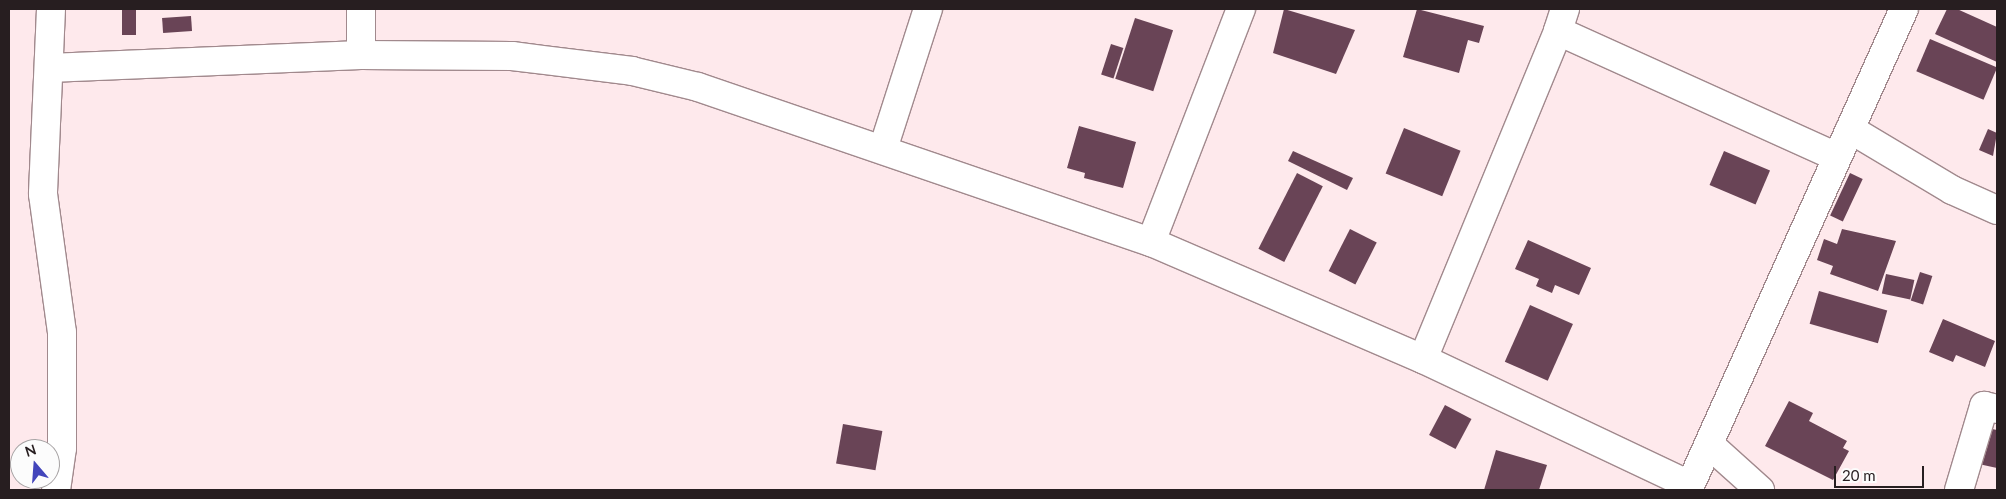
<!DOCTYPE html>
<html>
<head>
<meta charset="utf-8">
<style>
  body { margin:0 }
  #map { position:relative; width:2006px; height:499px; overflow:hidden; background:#fee9ec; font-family:Lato,sans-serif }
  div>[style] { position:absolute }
  .building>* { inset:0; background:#694456; transform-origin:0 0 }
  .roads { filter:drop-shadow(1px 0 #a1898d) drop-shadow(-1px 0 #a1898d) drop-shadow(0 1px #a1898d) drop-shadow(0 -1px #a1898d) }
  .minor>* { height:28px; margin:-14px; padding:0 14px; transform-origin:14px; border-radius:14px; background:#fff }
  span { translate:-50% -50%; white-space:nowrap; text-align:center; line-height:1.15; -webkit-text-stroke:5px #fcfcfc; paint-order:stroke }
  .frame { position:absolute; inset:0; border:10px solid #271e20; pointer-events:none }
  .north { position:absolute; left:10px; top:439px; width:50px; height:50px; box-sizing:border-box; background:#fcfcfc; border:1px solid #a7a3a4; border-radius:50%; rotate:342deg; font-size:14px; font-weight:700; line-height:20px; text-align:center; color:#271e20 }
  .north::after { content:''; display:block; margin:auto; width:18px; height:22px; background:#4345bb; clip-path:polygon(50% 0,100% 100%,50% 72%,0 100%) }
  .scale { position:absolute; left:1834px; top:466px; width:90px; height:22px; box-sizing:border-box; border:2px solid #271e20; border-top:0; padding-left:6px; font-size:15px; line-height:18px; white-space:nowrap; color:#271e20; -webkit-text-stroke:4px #fcfcfc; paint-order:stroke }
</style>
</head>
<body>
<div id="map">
  <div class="building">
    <div style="clip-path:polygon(1284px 9px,1355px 30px,1336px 74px,1273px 53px)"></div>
    <div style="clip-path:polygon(1417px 9px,1484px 26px,1479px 43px,1468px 40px,1459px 73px,1403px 57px)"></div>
    <div style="clip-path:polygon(1947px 9px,1957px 9px,1997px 27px,1997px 62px,1935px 34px)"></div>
    <div style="left:122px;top:10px;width:14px;height:25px"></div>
    <div style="left:191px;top:16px;width:15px;height:29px;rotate:86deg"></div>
    <div style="left:1135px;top:18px;width:40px;height:64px;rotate:18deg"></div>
    <div style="left:1930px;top:39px;width:73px;height:35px;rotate:23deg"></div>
    <div style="left:1111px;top:44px;width:13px;height:32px;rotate:18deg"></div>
    <div style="clip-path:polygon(1079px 126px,1136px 142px,1123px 188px,1084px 178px,1085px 173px,1067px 168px)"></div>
    <div style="left:1404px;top:128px;width:61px;height:49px;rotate:22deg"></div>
    <div style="clip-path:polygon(1988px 129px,1997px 133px,1993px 156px,1979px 150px)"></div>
    <div style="clip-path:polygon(1293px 151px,1353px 178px,1347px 190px,1288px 161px)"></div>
    <div style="left:1724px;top:151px;width:50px;height:37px;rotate:23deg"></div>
    <div style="left:1297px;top:173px;width:29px;height:85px;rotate:27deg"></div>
    <div style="left:1850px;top:173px;width:14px;height:47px;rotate:25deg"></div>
    <div style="left:1350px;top:229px;width:30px;height:47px;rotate:27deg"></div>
    <div style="clip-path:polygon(1842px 229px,1896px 241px,1878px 291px,1830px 274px,1833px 266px,1817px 260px,1824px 239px,1837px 244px)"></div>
    <div style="clip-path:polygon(1528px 240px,1591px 268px,1579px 295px,1555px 285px,1552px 293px,1536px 286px,1539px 279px,1515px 269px)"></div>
    <div style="left:1920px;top:272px;width:13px;height:30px;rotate:18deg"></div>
    <div style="left:1886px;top:274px;width:29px;height:20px;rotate:12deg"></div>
    <div style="left:1819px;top:291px;width:71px;height:34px;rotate:16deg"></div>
    <div style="left:1530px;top:305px;width:47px;height:62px;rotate:24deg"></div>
    <div style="clip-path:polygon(1943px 319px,1995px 341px,1985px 367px,1956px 355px,1953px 362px,1929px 352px)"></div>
    <div style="clip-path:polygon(1789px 401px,1813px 413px,1809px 421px,1847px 441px,1843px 448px,1849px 451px,1833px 480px,1765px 446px)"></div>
    <div style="left:1445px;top:405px;width:30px;height:34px;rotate:28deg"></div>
    <div style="left:843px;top:424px;width:40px;height:40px;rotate:10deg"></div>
    <div style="clip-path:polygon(1982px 427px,1997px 430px,1997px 468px,1974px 463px)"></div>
    <div style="clip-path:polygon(1496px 450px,1547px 465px,1539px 490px,1484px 490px)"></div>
  </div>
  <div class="roads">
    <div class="minor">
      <div style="left:51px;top:9px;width:185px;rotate:92.5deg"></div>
      <div style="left:43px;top:194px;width:140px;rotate:82.2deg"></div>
      <div style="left:62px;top:333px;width:115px;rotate:90deg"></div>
      <div style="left:62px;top:448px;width:42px;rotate:98.1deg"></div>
      <div style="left:361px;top:9px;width:46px;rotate:90deg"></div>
      <div style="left:1565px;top:9px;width:23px;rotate:108deg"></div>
      <div style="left:1558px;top:31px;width:306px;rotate:24.3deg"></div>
      <div style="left:49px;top:68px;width:312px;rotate:-2.4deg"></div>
      <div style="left:361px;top:55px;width:151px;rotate:0.4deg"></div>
      <div style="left:512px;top:56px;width:121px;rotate:7.1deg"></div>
      <div style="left:632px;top:71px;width:68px;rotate:13.6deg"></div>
      <div style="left:698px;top:87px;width:479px;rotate:18.9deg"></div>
      <div style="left:1151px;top:242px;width:296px;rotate:23.3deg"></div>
      <div style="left:1423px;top:359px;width:295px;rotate:25.3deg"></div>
      <div style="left:1850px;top:129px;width:119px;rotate:30.9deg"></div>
      <div style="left:1952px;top:190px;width:49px;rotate:24deg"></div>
      <div style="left:883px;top:149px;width:147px;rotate:-72.2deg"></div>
      <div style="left:1151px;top:242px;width:250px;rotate:-68.9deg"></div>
      <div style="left:1423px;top:359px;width:355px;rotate:-67.6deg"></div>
      <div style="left:1711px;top:446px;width:66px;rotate:41.9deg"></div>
      <div style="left:1688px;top:490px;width:527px;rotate:-65.82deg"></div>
      <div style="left:1959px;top:490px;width:88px;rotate:-73.4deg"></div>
      <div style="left:1984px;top:406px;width:13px;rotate:13deg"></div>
    </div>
  </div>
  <div class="frame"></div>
  <div class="north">N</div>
  <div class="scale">20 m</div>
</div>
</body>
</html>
